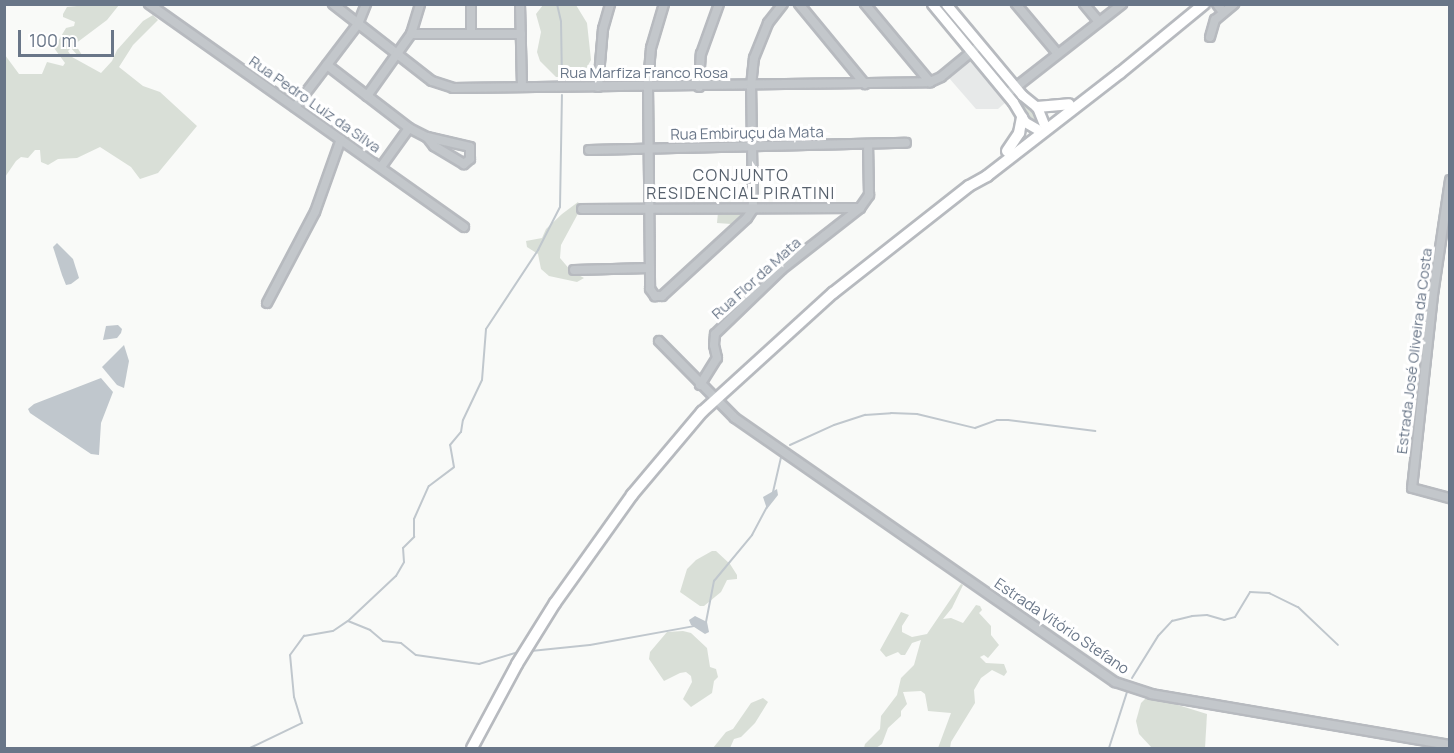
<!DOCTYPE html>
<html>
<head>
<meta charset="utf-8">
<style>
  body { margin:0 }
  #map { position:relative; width:1454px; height:753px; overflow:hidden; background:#f9faf8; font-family:Manrope,sans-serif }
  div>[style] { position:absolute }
  .built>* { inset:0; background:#e7e9e9 }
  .green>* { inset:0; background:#d9dfd7 }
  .water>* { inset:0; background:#c0c7cd }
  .stream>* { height:2px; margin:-1px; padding:0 1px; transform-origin:1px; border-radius:1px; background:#c0c7cd }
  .roads { filter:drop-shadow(2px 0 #b7babf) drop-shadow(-2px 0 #b7babf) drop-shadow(0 2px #b7babf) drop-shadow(0 -2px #b7babf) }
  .minor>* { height:8px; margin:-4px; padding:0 4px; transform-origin:4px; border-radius:4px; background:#c3c7cb }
  .major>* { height:9px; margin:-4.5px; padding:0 4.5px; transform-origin:4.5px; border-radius:4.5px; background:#fff }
  .highway>* { height:10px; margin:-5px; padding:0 5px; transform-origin:5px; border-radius:5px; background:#fff }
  span { translate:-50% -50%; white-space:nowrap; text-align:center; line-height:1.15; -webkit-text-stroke:6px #fff; paint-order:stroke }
  .street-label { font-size:15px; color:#697688 }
  .neighbourhood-label { font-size:16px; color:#57616d; letter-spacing:1.5px }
  .frame { position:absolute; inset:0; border:6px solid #697688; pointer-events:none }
  .scale { position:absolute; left:18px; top:30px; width:96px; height:27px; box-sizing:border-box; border:3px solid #697688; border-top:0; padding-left:8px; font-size:18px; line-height:21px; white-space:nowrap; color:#697688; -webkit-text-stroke:4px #fff; paint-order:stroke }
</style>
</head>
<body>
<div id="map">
  <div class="built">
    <div style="clip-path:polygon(969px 60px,1006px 102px,998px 109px,976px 109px,949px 78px)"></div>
  </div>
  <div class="green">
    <div style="clip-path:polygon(87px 5px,119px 5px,107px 20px,75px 44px,82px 55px,79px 57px,71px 48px,68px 51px,72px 57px,101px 73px,112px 61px,117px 50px,143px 21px,153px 15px,158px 20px,133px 45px,119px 67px,143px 86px,160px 92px,197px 126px,158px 173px,140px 179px,131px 167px,100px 147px,77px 158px,58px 159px,48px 165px,41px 162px,40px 150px,35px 150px,28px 158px,21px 157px,16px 161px,5px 177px,5px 55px,19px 74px,42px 74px,47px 62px,63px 66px,65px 63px,54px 48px,66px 28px,74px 26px,75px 22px,63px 17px,63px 14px,67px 7px)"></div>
    <div style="clip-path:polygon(543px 5px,576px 5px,587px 23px,591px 60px,582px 76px,556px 77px,540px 61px,537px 52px,541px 32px,536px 14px)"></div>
    <div style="clip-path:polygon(1020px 101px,1035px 111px,1039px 125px,1026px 118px)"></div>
    <div style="clip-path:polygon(578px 202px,581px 208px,561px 245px,560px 258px,571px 271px,584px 278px,577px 282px,549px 276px,541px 269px,538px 254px,527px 247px,526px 241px,542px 238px,546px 229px,562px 214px)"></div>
    <div style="clip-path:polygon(718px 212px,744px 212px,731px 224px,717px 223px)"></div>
    <div style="clip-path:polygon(712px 551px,716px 551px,730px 564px,737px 575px,737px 579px,727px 580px,721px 592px,704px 606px,700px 606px,680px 592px,687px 569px,696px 560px)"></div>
    <div style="clip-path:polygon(961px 584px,963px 585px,952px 608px,943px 619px,951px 618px,963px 623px,976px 605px,980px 606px,982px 610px,979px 613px,991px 626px,991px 635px,999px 645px,988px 658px,984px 655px,980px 657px,986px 663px,1004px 664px,1007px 672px,1004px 676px,992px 670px,981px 678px,974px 690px,975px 703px,951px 742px,950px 748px,938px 748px,951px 713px,928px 711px,925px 694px,921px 691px,903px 692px,907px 704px,901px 711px,901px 716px,888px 728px,882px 744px,876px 748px,864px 748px,865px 744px,880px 729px,881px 716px,897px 695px,901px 678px,914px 665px,921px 640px,912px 643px,905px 655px,901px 655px,898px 652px,886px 657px,880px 650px,901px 612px,909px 615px,902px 626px,902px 632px,912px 637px,927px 634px)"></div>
    <div style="clip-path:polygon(683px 631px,691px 633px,707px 648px,710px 667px,716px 669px,718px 677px,714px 681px,712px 693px,691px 707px,683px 699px,692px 682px,691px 676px,686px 672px,680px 673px,664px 681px,649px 659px,650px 652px,667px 632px)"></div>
    <div style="clip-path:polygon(1152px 697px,1207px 714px,1205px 748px,1152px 748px,1139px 734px,1136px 721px,1141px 703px,1146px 698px)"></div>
    <div style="clip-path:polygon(763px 698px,768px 702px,755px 723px,741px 737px,734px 739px,730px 748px,713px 748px,726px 732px,733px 729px,751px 703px)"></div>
  </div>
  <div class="water">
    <div style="clip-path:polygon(57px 243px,73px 259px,79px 278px,71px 284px,66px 285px,62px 275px,53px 247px)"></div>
    <div style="clip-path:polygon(118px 325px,122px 329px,121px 333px,117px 338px,103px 340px,106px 326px)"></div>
    <div style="clip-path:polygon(124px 345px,129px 361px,124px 388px,117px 385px,102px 367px)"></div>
    <div style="clip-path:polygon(101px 378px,113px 392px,101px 423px,99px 455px,91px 454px,30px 413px,28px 409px,34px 404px)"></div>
    <div style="clip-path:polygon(777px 489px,778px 495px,767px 509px,763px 497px)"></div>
    <div style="clip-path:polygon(695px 616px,707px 622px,709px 632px,705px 634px,691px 625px,689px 620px)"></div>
  </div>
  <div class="stream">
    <div style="left:557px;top:4px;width:18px;rotate:77deg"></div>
    <div style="left:561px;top:22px;width:57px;rotate:89deg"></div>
    <div style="left:790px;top:445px;width:48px;rotate:-24.4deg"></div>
    <div style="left:834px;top:425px;width:33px;rotate:-18deg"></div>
    <div style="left:865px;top:415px;width:26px;rotate:-4deg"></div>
    <div style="left:891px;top:413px;width:26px;rotate:2deg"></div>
    <div style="left:917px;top:414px;width:60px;rotate:13.6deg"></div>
    <div style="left:975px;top:428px;width:23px;rotate:-20deg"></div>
    <div style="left:997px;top:420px;width:11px"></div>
    <div style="left:1008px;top:420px;width:88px;rotate:7.2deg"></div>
    <div style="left:773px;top:492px;width:39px;rotate:-77deg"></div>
    <div style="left:348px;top:621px;width:24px;rotate:22deg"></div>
    <div style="left:370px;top:630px;width:17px;rotate:40deg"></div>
    <div style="left:383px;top:641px;width:18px;rotate:6deg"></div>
    <div style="left:401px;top:643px;width:19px;rotate:39deg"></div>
    <div style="left:416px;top:655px;width:64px;rotate:8.1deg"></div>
    <div style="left:479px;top:664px;width:39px;rotate:-17deg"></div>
    <div style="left:706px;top:622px;width:42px;rotate:-79deg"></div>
    <div style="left:714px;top:581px;width:60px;rotate:-50.4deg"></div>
    <div style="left:752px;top:535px;width:34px;rotate:-62deg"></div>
    <div style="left:531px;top:651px;width:59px;rotate:-5.8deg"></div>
    <div style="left:590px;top:645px;width:107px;rotate:-10.3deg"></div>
    <div style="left:1132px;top:678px;width:49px;rotate:-58.2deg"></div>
    <div style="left:1158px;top:636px;width:21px;rotate:-47deg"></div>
    <div style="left:1172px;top:621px;width:21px;rotate:-14deg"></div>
    <div style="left:1192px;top:616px;width:15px;rotate:-4deg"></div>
    <div style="left:1207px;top:615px;width:18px;rotate:16deg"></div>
    <div style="left:1224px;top:620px;width:11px;rotate:-15deg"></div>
    <div style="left:1235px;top:617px;width:29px;rotate:-59deg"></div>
    <div style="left:1250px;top:592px;width:19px;rotate:3deg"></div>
    <div style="left:1269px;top:593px;width:32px;rotate:26deg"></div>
    <div style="left:1298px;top:607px;width:55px;rotate:43.5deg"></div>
    <div style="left:250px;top:748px;width:58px;rotate:-25.7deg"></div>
    <div style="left:302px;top:723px;width:27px;rotate:-107deg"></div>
    <div style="left:294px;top:697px;width:42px;rotate:-95.4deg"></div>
    <div style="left:290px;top:655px;width:24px;rotate:-54deg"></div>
    <div style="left:304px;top:636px;width:29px;rotate:-10deg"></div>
    <div style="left:333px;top:631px;width:18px;rotate:-34deg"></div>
    <div style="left:348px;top:621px;width:66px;rotate:-43.2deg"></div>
    <div style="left:396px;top:576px;width:16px;rotate:-60deg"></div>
    <div style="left:404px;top:562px;width:14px;rotate:-94deg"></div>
    <div style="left:403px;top:548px;width:16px;rotate:-45deg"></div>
    <div style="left:414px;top:537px;width:18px;rotate:-90deg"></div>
    <div style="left:414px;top:519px;width:36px;rotate:-66deg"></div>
    <div style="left:429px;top:486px;width:31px;rotate:-37deg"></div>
    <div style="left:454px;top:467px;width:22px;rotate:-100deg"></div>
    <div style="left:450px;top:445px;width:17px;rotate:-50deg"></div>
    <div style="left:461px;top:432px;width:12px;rotate:-81deg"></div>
    <div style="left:463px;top:420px;width:44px;rotate:-64.6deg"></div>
    <div style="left:482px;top:380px;width:51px;rotate:-85.5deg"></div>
    <div style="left:486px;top:329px;width:95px;rotate:-56.6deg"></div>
    <div style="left:538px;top:250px;width:48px;rotate:-62.9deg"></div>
    <div style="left:560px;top:207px;width:112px;rotate:-89deg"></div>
    <div style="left:1109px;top:748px;width:59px;rotate:-72.2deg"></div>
  </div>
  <div class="roads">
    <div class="minor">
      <div style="left:149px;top:4px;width:386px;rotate:35.3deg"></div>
      <div style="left:333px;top:4px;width:125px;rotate:37.9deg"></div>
      <div style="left:432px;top:81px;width:22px;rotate:18deg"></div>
      <div style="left:453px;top:88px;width:477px;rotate:-0.7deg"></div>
      <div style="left:930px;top:82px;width:12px;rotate:-24deg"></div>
      <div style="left:941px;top:77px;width:50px;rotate:-39.4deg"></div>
      <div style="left:471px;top:4px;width:29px;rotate:90deg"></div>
      <div style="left:520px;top:4px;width:83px;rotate:88.6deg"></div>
      <div style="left:664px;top:4px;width:46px;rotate:106.5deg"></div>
      <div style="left:651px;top:48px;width:38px;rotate:95deg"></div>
      <div style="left:648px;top:86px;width:203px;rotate:89.4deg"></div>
      <div style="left:650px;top:289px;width:9px;rotate:54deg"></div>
      <div style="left:655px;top:296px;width:7px"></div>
      <div style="left:662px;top:296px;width:115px;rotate:-42.5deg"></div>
      <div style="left:747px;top:218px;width:11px;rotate:-56deg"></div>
      <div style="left:753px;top:209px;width:123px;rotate:-90.9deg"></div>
      <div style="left:751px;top:86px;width:28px;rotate:-84deg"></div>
      <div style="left:754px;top:58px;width:38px;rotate:-68deg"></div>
      <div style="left:768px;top:23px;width:24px;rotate:-52deg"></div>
      <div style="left:799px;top:4px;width:104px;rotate:50.5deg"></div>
      <div style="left:865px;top:4px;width:102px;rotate:50.2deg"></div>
      <div style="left:1016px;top:4px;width:65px;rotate:50deg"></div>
      <div style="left:1084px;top:4px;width:23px;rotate:50deg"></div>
      <div style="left:1217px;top:4px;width:10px;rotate:53deg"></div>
      <div style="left:411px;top:34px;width:110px"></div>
      <div style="left:1210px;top:37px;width:18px;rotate:-74deg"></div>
      <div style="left:1215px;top:20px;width:25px;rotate:-40deg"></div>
      <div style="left:327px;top:65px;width:103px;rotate:37.5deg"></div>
      <div style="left:409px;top:128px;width:20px;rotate:27deg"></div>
      <div style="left:427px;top:137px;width:44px;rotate:13.1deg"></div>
      <div style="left:470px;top:147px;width:12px;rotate:90deg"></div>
      <div style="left:470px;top:159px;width:8px;rotate:140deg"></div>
      <div style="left:464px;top:164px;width:35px;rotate:-149deg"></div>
      <div style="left:434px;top:146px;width:11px;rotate:-128deg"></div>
      <div style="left:598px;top:87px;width:58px;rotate:-85.1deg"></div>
      <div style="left:603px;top:29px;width:26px;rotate:-74deg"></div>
      <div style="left:699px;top:87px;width:33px;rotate:-87deg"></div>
      <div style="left:701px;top:54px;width:53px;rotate:-70.2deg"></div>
      <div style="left:1007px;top:94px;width:146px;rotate:-38deg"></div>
      <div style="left:367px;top:96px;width:76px;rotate:-54.6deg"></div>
      <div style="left:411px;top:34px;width:31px;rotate:-73deg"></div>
      <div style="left:295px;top:107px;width:104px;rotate:-52.8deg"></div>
      <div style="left:358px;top:24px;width:22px;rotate:-68deg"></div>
      <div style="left:589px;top:150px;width:317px;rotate:-1.3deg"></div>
      <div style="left:381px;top:167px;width:48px;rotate:-54.3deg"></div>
      <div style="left:1450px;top:180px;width:116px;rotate:98.4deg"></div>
      <div style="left:1433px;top:295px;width:194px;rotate:96.2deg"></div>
      <div style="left:1412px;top:488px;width:39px;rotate:15deg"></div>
      <div style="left:582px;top:209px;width:278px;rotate:-0.2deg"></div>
      <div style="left:574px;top:270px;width:76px;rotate:-1.5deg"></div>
      <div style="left:267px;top:303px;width:103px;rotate:-62.2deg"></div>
      <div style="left:315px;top:212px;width:77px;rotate:-70.4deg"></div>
      <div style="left:659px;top:341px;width:108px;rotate:45.4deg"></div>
      <div style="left:735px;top:418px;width:463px;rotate:34.8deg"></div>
      <div style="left:1115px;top:682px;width:38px;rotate:18deg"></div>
      <div style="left:1151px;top:694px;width:303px;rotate:9.7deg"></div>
      <div style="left:700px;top:385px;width:32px;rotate:-58deg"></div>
      <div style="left:717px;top:358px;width:13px;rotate:-103deg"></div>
      <div style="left:714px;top:345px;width:11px;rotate:-85deg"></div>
      <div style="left:715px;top:334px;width:93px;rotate:-44.1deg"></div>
      <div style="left:782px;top:269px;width:99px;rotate:-38deg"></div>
      <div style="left:860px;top:208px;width:16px;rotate:-55deg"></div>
      <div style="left:869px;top:195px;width:51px;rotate:-91.1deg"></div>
    </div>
    <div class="major">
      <div style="left:932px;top:4px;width:127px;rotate:50.4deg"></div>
      <div style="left:1013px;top:102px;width:23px;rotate:59deg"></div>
      <div style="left:1025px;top:122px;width:14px;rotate:30deg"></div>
      <div style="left:946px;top:4px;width:119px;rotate:50.1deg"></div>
      <div style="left:1022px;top:95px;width:19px;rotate:39deg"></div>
      <div style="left:1037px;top:107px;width:18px;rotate:68deg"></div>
    </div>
    <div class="highway">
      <div style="left:1037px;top:107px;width:32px;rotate:-5deg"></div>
      <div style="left:1007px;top:151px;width:22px;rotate:-56deg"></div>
      <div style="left:1019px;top:133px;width:16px;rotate:-79deg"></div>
      <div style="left:472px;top:748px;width:95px;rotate:-61.8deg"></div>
      <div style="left:517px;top:664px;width:72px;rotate:-58.1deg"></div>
      <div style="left:555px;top:603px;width:133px;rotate:-54.5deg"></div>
      <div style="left:632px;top:495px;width:109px;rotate:-49.9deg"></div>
      <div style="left:702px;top:412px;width:177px;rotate:-42.3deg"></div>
      <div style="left:833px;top:293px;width:173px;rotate:-38.2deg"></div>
      <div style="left:969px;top:186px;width:21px;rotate:-29deg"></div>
      <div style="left:987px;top:176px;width:168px;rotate:-37.8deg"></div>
      <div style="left:1120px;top:73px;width:109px;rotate:-39.4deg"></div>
    </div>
  </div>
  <div class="street-label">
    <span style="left:644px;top:73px">Rua Marfiza Franco Rosa</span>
    <span style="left:315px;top:104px;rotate:35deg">Rua Pedro Luiz da Silva</span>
    <span style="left:747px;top:133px;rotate:-1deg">Rua Embiruçu da Mata</span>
    <span style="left:756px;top:278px;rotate:-42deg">Rua Flor da Mata</span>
    <span style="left:1414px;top:351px;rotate:-83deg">Estrada José Oliveira da Costa</span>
    <span style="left:1062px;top:626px;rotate:34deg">Estrada Vitório Stefano</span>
  </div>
  <div class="neighbourhood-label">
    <span style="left:741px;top:184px">CONJUNTO<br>RESIDENCIAL PIRATINI</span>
  </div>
  <div class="frame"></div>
  <div class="scale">100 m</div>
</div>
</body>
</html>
